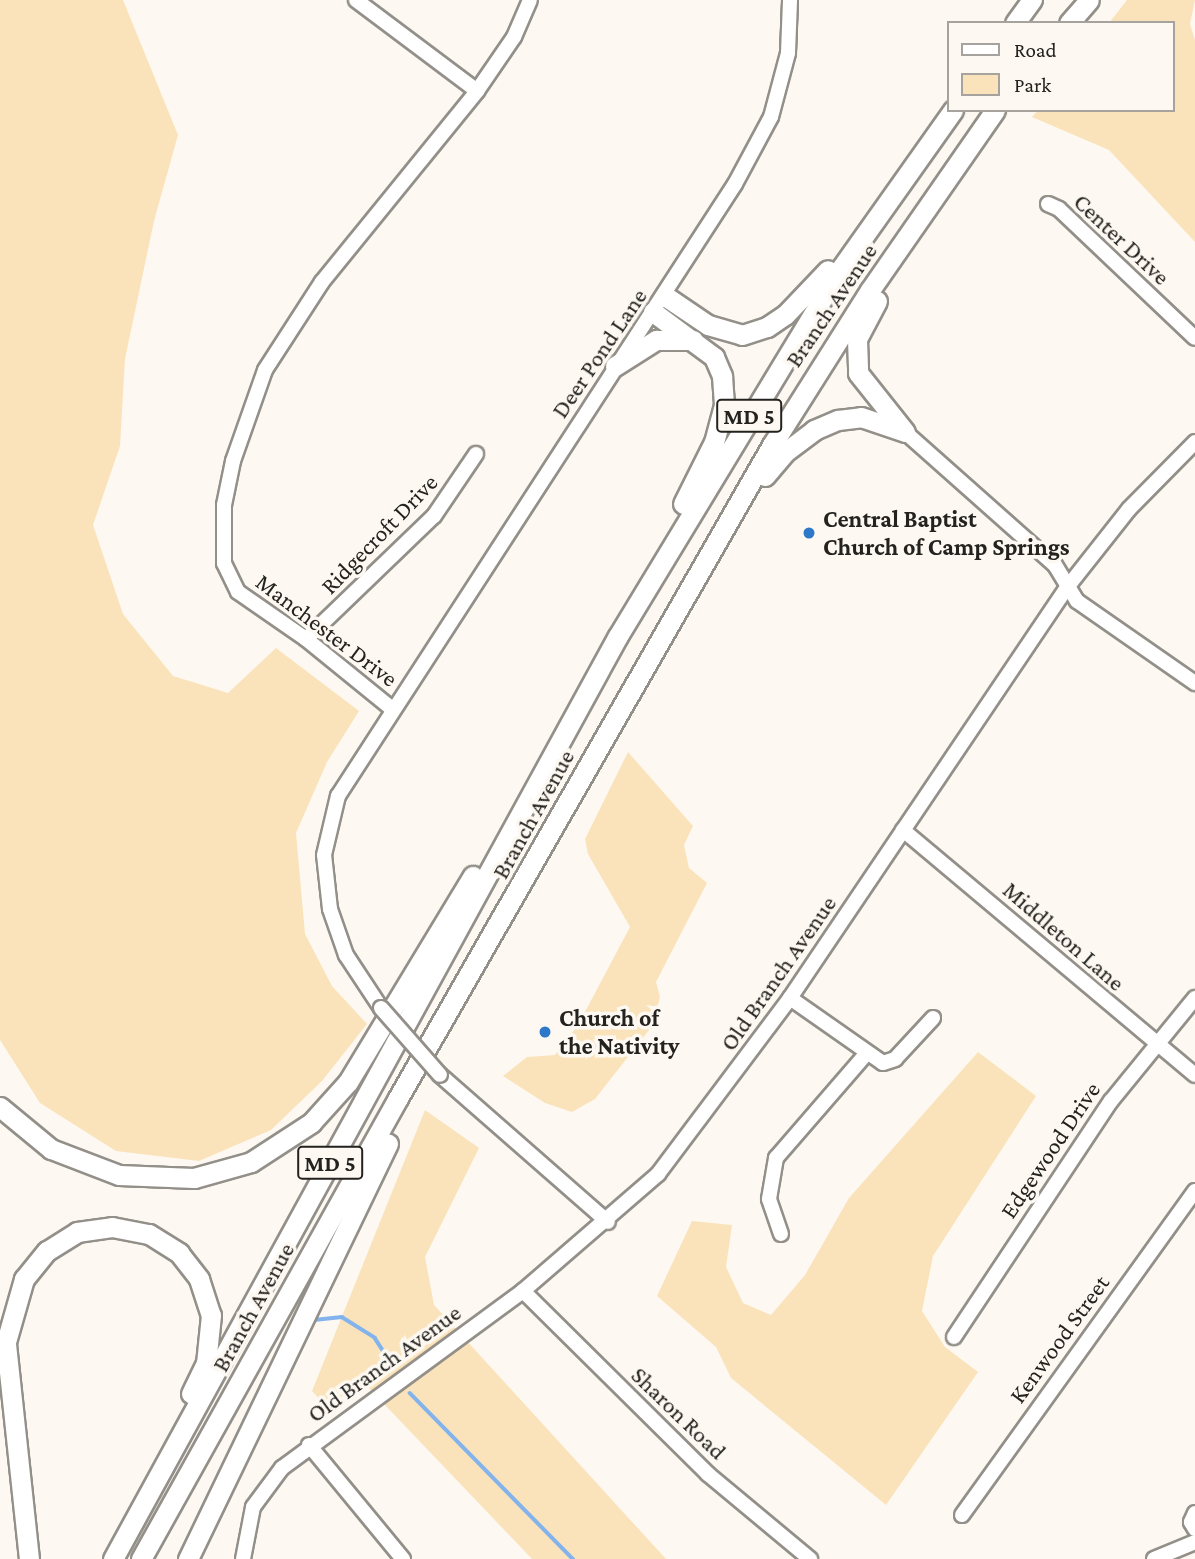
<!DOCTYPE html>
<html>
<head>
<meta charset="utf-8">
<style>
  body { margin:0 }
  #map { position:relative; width:1195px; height:1559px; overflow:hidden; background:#fdf9f2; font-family:"Crimson Pro",serif }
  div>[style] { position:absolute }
  .green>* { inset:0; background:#fae3ba }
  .stream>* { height:3.5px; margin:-1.75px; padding:0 1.75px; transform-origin:1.75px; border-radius:1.75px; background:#82b3ed }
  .roads { filter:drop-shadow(2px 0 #938f89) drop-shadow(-2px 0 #938f89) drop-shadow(0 2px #938f89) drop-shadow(0 -2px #938f89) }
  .minor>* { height:14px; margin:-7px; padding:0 7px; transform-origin:7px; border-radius:7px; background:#fff }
  .highway>* { height:19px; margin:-9.5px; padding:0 9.5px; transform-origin:9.5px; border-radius:9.5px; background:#fff }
  .bridges { filter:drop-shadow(2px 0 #938f89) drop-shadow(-2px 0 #938f89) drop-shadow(0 2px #938f89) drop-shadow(0 -2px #938f89) }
  .minor-bridge>* { height:14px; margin:-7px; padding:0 7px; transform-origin:7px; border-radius:7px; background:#fff }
  .dots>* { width:19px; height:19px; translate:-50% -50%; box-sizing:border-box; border:4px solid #fdf9f2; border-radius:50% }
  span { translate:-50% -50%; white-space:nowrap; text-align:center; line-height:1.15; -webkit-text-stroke:7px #fdf9f2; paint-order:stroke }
  .shield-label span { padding:2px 5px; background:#fdf9f2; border:2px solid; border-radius:5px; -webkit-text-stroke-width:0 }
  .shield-label { font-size:23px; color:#23221f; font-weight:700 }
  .street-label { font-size:24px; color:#23221f }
  .poi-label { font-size:24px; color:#23221f; font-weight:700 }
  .left { translate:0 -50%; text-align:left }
  .legend { position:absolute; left:947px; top:21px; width:228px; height:91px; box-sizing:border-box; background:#fdf9f2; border:2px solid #a6a39e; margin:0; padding:9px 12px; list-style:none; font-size:21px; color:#23221f }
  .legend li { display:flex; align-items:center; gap:14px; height:35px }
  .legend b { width:35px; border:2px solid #a6a39e }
</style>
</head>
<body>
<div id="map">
  <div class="green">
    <div style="clip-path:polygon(0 0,123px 0,178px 135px,154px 221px,125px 359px,120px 446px,93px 525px,123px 614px,173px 676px,228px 693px,276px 648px,359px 711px,327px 762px,296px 833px,305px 934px,332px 986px,367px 1024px,322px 1081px,271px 1130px,199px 1161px,116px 1151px,40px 1103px,0 1040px)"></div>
    <div style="clip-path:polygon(1127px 0,1195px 0,1190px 24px,1195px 40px,1195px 242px,1109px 150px,1032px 117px,1038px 110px,1172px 110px,1172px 23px,1109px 23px)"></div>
    <div style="clip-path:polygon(628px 752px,693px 826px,684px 845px,689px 868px,707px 883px,656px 982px,660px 997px,653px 1025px,595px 1099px,572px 1112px,545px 1103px,503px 1076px,527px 1057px,555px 1055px,578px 1025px,630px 927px,588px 854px,585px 839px)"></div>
    <div style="clip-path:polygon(978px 1052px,1036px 1096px,933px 1256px,922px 1311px,945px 1347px,978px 1372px,886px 1505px,731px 1378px,716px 1347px,657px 1296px,692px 1221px,732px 1225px,726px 1267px,743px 1303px,771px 1315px,805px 1275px,849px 1198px)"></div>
    <div style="clip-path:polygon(425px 1110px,479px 1148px,425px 1257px,434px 1305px,666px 1559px,532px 1559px,363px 1382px,327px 1407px,312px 1391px)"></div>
  </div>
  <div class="stream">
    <div style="left:314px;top:1320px;width:28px;rotate:-6deg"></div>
    <div style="left:342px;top:1317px;width:39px;rotate:32deg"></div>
    <div style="left:375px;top:1338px;width:27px;rotate:57deg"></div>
    <div style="left:410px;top:1393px;width:233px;rotate:45.5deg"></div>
  </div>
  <div class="roads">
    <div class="minor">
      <div style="left:356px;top:0;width:151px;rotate:36.9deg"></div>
      <div style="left:1048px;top:204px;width:12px;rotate:24deg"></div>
      <div style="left:1059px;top:209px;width:187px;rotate:43.5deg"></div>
      <div style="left:905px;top:432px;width:200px;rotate:41.6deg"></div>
      <div style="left:1055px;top:565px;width:42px;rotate:58.6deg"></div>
      <div style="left:1077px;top:601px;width:144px;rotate:34.8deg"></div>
      <div style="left:306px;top:639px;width:178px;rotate:-43.9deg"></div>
      <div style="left:434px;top:516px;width:75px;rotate:-55.9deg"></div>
      <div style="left:391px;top:708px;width:109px;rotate:-140.9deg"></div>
      <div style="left:306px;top:639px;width:83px;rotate:-145.3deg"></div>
      <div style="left:238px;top:592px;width:32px;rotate:-116deg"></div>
      <div style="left:224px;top:563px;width:58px;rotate:-90deg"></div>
      <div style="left:224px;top:505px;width:45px;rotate:-78.4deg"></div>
      <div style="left:233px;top:461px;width:96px;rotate:-70.6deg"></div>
      <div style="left:265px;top:370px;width:105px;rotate:-57.1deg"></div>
      <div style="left:322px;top:282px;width:246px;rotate:-50.9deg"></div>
      <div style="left:477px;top:91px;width:65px;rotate:-55.6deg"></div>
      <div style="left:514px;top:37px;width:40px;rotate:-66.6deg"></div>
      <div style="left:903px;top:830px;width:381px;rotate:40deg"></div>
      <div style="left:790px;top:998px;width:113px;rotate:35deg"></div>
      <div style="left:883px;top:1063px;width:13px;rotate:-18deg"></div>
      <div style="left:895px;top:1059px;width:56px;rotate:-47.2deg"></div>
      <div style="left:381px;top:1008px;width:64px;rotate:-123.4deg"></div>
      <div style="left:346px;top:955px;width:49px;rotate:-109.2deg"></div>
      <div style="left:330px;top:909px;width:54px;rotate:-96.3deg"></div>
      <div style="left:324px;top:855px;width:61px;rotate:-76.7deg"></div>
      <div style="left:338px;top:796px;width:729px;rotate:-57.03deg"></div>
      <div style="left:735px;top:184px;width:76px;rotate:-61.8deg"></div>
      <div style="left:771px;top:117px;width:66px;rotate:-75.1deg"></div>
      <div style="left:788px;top:53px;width:53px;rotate:-87.8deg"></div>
      <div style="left:440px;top:1075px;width:223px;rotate:41.2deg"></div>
      <div style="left:781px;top:1234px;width:37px;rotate:-109deg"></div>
      <div style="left:769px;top:1199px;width:42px;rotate:-80.3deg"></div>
      <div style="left:776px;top:1158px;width:139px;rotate:-49.1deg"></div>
      <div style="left:523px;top:1291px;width:260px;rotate:44.7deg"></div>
      <div style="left:708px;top:1474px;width:133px;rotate:39.8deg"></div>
      <div style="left:954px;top:1337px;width:283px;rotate:-56.4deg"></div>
      <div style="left:1111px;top:1101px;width:133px;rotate:-50.8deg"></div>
      <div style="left:309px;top:1445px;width:148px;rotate:50.5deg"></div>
      <div style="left:1195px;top:1513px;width:10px;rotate:114deg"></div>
      <div style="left:1191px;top:1522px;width:8px;rotate:60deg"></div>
      <div style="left:962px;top:1515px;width:399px;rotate:-54.3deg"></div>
      <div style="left:243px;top:1559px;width:53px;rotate:-79.1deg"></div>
      <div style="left:253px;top:1507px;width:49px;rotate:-53.4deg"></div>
      <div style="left:282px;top:1468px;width:299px;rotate:-36.3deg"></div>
      <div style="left:523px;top:1291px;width:179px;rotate:-40.9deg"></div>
      <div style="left:658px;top:1174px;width:220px;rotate:-53.1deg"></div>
      <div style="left:790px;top:998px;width:498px;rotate:-56deg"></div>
      <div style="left:1069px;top:585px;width:97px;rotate:-51.7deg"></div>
      <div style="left:1129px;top:509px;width:94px;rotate:-45.4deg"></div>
      <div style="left:1154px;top:1559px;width:44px;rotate:-22.5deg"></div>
    </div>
    <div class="highway">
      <div style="left:1015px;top:23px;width:29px;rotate:-54deg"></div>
      <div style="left:1069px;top:23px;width:30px;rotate:-49deg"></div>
      <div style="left:665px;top:296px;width:52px;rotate:34deg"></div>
      <div style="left:708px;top:325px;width:35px;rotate:16deg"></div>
      <div style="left:742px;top:335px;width:26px;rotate:-18deg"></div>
      <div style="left:767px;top:327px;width:22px;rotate:-34deg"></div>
      <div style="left:785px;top:315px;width:62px;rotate:-46.3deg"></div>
      <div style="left:877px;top:301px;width:43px;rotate:117.8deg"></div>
      <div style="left:857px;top:339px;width:34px;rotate:88deg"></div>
      <div style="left:858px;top:373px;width:75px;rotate:51.5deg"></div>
      <div style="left:653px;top:312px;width:76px;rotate:36.4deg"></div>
      <div style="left:714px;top:357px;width:21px;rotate:67deg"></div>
      <div style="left:722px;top:376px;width:29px;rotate:86deg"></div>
      <div style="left:724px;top:405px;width:38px;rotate:105deg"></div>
      <div style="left:714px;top:442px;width:69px;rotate:116.6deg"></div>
      <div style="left:615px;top:366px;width:49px;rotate:-32.4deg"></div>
      <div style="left:656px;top:340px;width:37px"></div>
      <div style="left:765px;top:476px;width:30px;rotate:-50deg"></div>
      <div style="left:784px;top:453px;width:38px;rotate:-37deg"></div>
      <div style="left:814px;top:430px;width:26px;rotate:-23deg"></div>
      <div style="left:838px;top:420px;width:23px;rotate:-7deg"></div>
      <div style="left:861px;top:417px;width:46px;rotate:18.8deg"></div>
      <div style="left:0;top:1107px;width:66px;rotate:39.5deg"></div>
      <div style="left:51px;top:1149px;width:73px;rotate:20.9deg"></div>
      <div style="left:119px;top:1175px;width:75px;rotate:2.3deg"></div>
      <div style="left:194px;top:1178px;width:59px;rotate:-15.7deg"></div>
      <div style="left:251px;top:1162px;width:72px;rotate:-33deg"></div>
      <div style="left:311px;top:1123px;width:55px;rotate:-47.9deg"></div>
      <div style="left:348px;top:1082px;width:241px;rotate:-58.8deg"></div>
      <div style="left:29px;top:1559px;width:218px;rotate:-96.1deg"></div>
      <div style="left:6px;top:1342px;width:66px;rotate:-74.1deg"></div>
      <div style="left:24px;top:1279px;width:36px;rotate:-51deg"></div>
      <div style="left:47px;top:1251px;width:36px;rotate:-32deg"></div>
      <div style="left:77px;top:1232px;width:35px;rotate:-8deg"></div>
      <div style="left:112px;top:1227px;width:38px;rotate:11deg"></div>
      <div style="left:149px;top:1234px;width:36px;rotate:32deg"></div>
      <div style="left:179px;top:1253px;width:33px;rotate:52deg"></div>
      <div style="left:199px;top:1279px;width:38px;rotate:72deg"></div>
      <div style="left:211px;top:1315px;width:48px;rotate:95.9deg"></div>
      <div style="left:206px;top:1363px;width:34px;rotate:116deg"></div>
      <div style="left:113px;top:1559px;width:1052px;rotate:-61.32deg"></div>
      <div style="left:618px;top:636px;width:423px;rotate:-58.8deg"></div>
      <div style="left:837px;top:274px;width:201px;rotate:-54.7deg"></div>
      <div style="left:141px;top:1559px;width:528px;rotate:-60.86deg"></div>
      <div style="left:398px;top:1098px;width:753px;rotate:-60.2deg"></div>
      <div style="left:772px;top:445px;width:183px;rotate:-57.7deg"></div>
      <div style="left:870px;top:290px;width:219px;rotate:-55.2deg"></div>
      <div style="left:188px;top:1559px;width:461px;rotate:-64.3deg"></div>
    </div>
  </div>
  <div class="bridges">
    <div class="minor-bridge">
      <div style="left:381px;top:1008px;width:89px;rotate:48.6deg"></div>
    </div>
  </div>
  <div class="dots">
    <div style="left:809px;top:533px;background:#2e78c9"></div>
    <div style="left:545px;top:1032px;background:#2e78c9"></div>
  </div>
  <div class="shield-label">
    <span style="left:749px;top:416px">MD 5</span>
    <span style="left:330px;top:1163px">MD 5</span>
  </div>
  <div class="street-label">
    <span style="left:1122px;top:239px;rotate:43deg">Center Drive</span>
    <span style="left:831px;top:305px;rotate:-56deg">Branch Avenue</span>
    <span style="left:599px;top:353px;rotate:-56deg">Deer Pond Lane</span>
    <span style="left:379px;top:534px;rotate:-46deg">Ridgecroft Drive</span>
    <span style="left:327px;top:630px;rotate:37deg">Manchester Drive</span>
    <span style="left:533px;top:814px;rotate:-61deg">Branch Avenue</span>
    <span style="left:1064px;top:936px;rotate:41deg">Middleton Lane</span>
    <span style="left:778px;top:973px;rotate:-55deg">Old Branch Avenue</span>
    <span style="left:1050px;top:1150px;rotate:-56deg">Edgewood Drive</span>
    <span style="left:253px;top:1307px;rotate:-61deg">Branch Avenue</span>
    <span style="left:1059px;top:1339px;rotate:-54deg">Kenwood Street</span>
    <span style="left:384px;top:1363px;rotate:-36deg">Old Branch Avenue</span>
    <span style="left:679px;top:1413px;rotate:44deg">Sharon Road</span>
  </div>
  <div class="poi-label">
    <span class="left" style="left:823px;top:533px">Central Baptist<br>Church of Camp Springs</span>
    <span class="left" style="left:559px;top:1032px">Church of<br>the Nativity</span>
  </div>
  <ul class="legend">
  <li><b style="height:9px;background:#fff"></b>Road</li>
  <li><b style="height:19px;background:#fae3ba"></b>Park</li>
  </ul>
</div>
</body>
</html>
